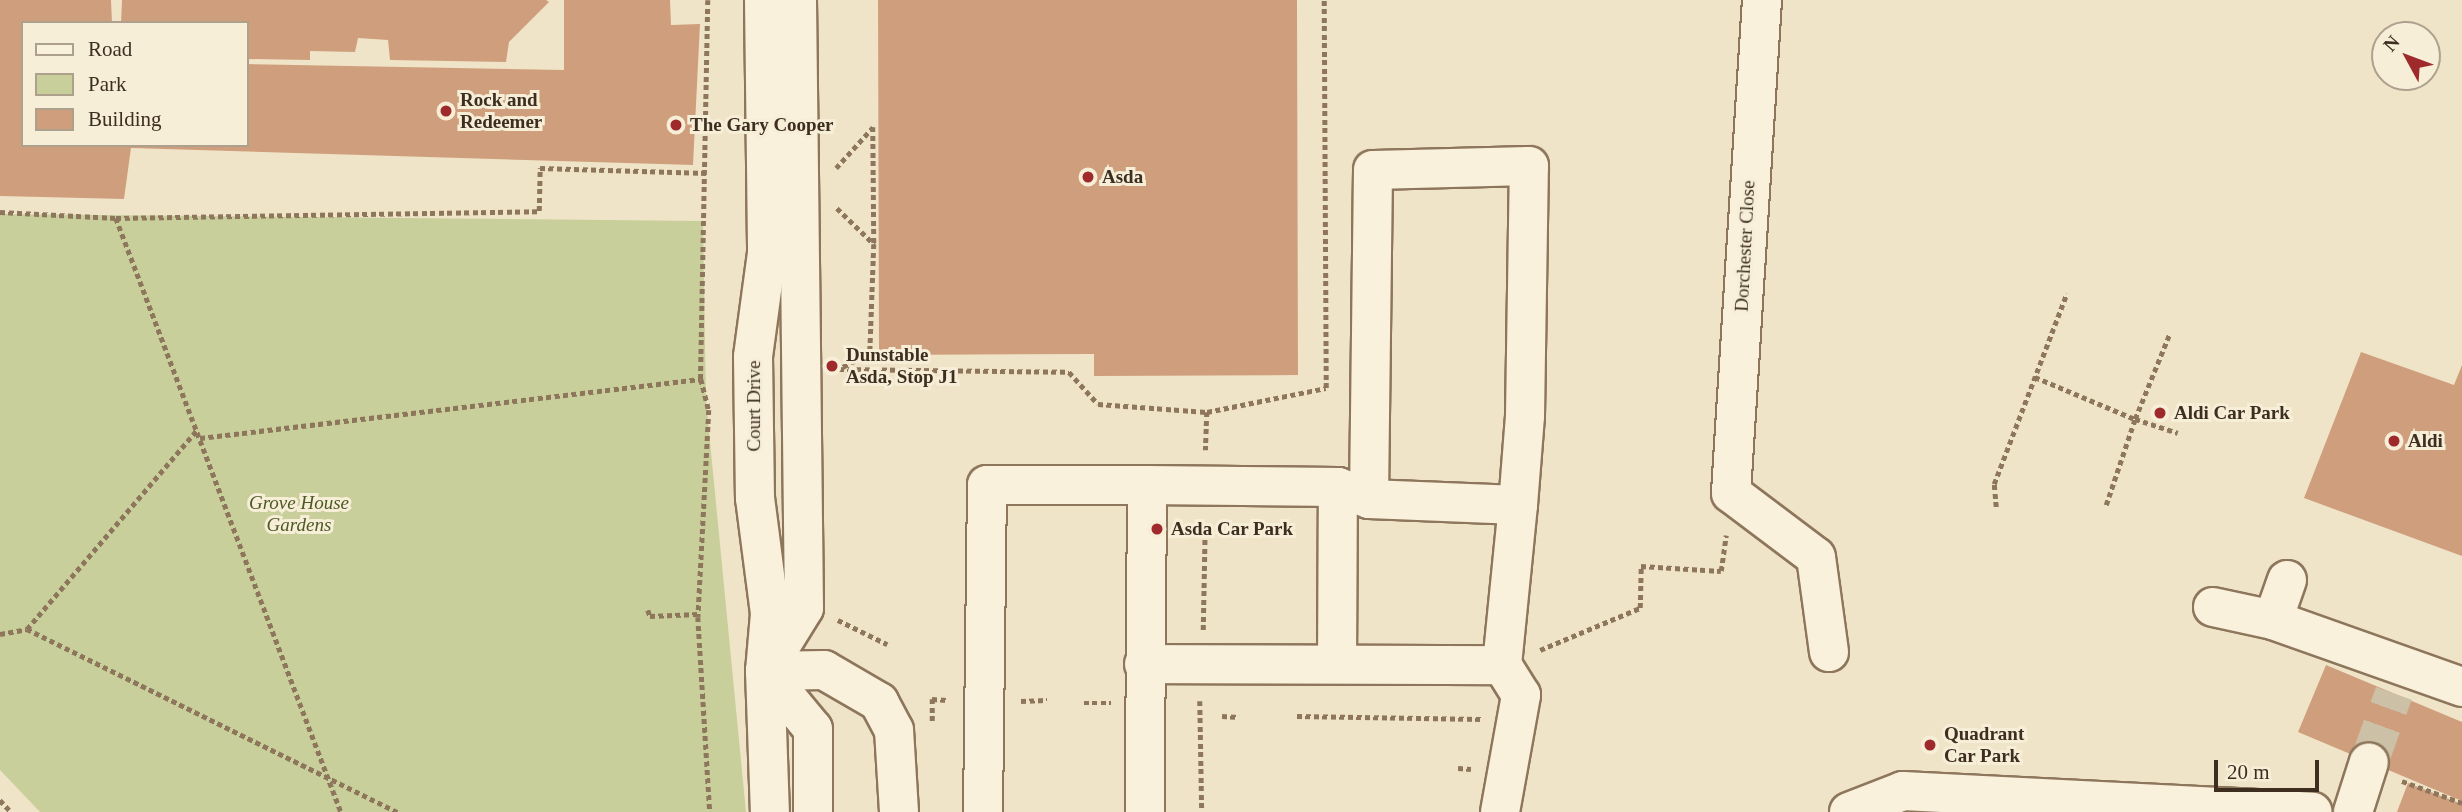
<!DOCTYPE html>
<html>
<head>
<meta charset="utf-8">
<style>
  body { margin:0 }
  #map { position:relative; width:2462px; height:812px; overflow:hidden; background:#f0e4c8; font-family:Georgia,serif }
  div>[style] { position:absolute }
  .green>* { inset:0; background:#c9cf9b }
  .building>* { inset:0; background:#cf9f7d }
  .minor-tunnel>* { height:38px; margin-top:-19px; transform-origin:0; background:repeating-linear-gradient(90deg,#ccc0a6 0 38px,transparent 0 57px) }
  .path>* { height:4.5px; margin-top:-2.25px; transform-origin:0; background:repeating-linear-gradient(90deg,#8d765c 0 5px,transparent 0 8.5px) }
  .roads { filter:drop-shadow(2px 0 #8d765c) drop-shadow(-2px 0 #8d765c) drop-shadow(0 2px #8d765c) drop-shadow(0 -2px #8d765c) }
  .minor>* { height:38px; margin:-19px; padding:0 19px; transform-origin:19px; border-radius:19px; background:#faf1dc }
  .dots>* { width:19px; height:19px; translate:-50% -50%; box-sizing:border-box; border:4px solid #f7eed8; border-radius:50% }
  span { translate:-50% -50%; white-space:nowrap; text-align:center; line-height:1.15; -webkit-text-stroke:6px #f7eed8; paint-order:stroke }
  .poi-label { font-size:19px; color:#3d2e20; font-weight:700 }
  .left { translate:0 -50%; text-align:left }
  .street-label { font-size:19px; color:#3d2e20 }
  .park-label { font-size:19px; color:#4d5a26; font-style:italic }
  .legend { position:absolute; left:21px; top:21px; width:228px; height:126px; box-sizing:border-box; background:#f7eed8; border:2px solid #ada18e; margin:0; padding:9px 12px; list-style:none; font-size:21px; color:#3d2e20 }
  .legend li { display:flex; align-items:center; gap:14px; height:35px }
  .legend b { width:35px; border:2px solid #ada18e }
  .north { position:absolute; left:2371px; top:21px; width:70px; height:70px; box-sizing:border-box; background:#f7eed8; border:2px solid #ada18e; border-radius:50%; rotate:311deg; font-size:19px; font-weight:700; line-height:28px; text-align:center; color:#3d2e20 }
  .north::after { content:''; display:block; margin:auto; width:24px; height:32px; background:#9e2a2b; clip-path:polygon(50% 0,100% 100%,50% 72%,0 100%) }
  .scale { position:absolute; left:2214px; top:760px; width:105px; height:32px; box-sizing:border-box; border:4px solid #3d2e20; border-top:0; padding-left:9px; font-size:21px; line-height:24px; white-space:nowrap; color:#3d2e20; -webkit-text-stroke:5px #f7eed8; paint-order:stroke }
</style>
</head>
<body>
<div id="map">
  <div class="green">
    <div style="clip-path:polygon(0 214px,703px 221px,706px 400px,746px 812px,40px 812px,0 770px)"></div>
  </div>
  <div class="building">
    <div style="clip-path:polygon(0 0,111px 0,112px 23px,23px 23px,23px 145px,247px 145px,247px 64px,564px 70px,564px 0,670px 0,671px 25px,700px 24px,693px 165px,131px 148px,124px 199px,0 196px)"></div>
    <div style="clip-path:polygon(122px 0,546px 0,549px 2px,509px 42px,506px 62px,390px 60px,388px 40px,358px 38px,355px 52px,310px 51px,310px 60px,247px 59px,247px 23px,121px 23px)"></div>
    <div style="clip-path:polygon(878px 0,1297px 0,1298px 375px,1094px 376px,1094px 354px,879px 355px)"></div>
    <div style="clip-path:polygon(2361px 352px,2454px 385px,2462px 365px,2462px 556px,2304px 498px)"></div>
    <div style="clip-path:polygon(2326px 665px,2462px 722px,2462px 801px,2298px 732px)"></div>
    <div style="clip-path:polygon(2408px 783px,2462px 804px,2462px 812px,2397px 812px)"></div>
  </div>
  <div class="minor-tunnel">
    <div style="left:2369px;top:762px;width:73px;rotate:-70.1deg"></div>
  </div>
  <div class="path">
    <div style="left:708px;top:0;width:379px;rotate:91.1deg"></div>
    <div style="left:701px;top:379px;width:32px;rotate:76deg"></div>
    <div style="left:709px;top:410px;width:207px;rotate:93deg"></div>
    <div style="left:698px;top:617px;width:195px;rotate:86.5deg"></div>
    <div style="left:836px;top:168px;width:55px;rotate:-47.9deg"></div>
    <div style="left:873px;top:127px;width:117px;rotate:89.5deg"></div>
    <div style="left:837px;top:208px;width:52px;rotate:44.2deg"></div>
    <div style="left:874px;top:244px;width:109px;rotate:92.1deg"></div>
    <div style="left:870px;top:353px;width:34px;rotate:152deg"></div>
    <div style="left:0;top:212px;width:116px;rotate:3deg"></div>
    <div style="left:116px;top:218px;width:423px;rotate:-0.9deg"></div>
    <div style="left:539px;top:211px;width:43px;rotate:-88.7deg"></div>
    <div style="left:540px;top:168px;width:167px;rotate:1.7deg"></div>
    <div style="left:116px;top:218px;width:635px;rotate:69.25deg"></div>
    <div style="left:839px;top:369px;width:230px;rotate:0.7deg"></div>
    <div style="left:1069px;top:372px;width:43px;rotate:47.8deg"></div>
    <div style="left:1098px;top:404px;width:109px;rotate:4.2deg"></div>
    <div style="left:1207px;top:412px;width:38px;rotate:92deg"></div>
    <div style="left:2035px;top:377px;width:108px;rotate:22.8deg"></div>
    <div style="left:2135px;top:419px;width:93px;rotate:-67.9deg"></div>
    <div style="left:1207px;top:412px;width:121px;rotate:-11.4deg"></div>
    <div style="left:1326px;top:388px;width:388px;rotate:-90.3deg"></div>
    <div style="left:200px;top:438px;width:504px;rotate:-6.72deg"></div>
    <div style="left:2106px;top:505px;width:91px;rotate:-71.4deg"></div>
    <div style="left:2135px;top:419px;width:45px;rotate:18deg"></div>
    <div style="left:1996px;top:507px;width:23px;rotate:-95deg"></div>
    <div style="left:1994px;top:484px;width:204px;rotate:-69.1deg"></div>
    <div style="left:648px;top:610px;width:6px;rotate:72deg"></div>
    <div style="left:650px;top:616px;width:48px;rotate:-2.4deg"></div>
    <div style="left:838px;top:620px;width:55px;rotate:26.1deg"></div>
    <div style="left:27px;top:629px;width:262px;rotate:-49.5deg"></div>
    <div style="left:1203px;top:630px;width:107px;rotate:-88.9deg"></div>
    <div style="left:0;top:634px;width:27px;rotate:-10deg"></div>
    <div style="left:27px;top:629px;width:413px;rotate:26.3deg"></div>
    <div style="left:1540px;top:650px;width:108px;rotate:-22.8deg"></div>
    <div style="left:1640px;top:608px;width:42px;rotate:-88.6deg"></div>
    <div style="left:1641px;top:566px;width:80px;rotate:3.6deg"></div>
    <div style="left:1721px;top:571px;width:36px;rotate:-82deg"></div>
    <div style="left:1021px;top:701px;width:26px;rotate:-2deg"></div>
    <div style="left:1200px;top:701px;width:111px;rotate:89deg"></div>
    <div style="left:1084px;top:703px;width:27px"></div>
    <div style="left:1222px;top:716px;width:17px;rotate:3deg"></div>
    <div style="left:1297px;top:716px;width:184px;rotate:0.9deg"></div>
    <div style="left:932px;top:721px;width:22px;rotate:-90deg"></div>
    <div style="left:932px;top:699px;width:15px;rotate:4deg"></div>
    <div style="left:1458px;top:768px;width:13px;rotate:4deg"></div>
    <div style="left:2402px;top:781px;width:64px;rotate:20.1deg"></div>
    <div style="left:0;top:800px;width:16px;rotate:47deg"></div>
  </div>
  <div class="roads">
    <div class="minor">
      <div style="left:764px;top:0;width:253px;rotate:89.3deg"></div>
      <div style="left:767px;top:253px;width:105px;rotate:97.7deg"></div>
      <div style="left:753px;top:357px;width:141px;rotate:89.2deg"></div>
      <div style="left:755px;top:498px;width:117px;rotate:82.6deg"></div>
      <div style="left:770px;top:614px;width:57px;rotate:95deg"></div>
      <div style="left:765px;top:671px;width:141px;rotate:88deg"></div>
      <div style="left:797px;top:0;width:608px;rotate:89.34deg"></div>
      <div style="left:804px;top:608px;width:74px;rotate:121.8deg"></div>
      <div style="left:765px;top:671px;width:75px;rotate:50.4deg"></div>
      <div style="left:813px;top:729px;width:83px;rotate:90deg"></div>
      <div style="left:1762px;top:0;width:494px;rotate:93.6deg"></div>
      <div style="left:1731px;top:493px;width:106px;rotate:37deg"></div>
      <div style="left:1816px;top:557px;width:96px;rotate:82.2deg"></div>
      <div style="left:1147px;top:485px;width:191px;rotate:0.6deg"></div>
      <div style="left:1338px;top:487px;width:33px;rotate:21deg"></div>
      <div style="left:1369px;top:499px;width:149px;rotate:2.3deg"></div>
      <div style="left:1518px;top:505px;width:89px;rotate:-85.5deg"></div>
      <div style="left:1525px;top:416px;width:250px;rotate:-89.1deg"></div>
      <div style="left:1529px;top:166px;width:156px;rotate:178.5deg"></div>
      <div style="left:1373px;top:170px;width:329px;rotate:90.7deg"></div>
      <div style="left:2287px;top:580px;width:42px;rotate:109.3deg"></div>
      <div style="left:2273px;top:620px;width:201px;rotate:19.5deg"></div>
      <div style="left:2213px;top:607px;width:61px;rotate:12.2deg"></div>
      <div style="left:1144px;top:664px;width:358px;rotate:0.2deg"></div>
      <div style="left:1502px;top:665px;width:161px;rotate:-84.3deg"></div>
      <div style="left:1337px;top:664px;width:177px;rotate:-89.7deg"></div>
      <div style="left:765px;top:671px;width:59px;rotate:-1deg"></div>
      <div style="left:824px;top:670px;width:64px;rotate:30.2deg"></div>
      <div style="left:879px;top:702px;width:32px;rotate:62deg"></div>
      <div style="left:894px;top:730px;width:82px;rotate:86.5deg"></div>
      <div style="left:983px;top:812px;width:327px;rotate:-89.3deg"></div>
      <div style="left:987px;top:485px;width:160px"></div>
      <div style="left:1147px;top:485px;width:327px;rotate:90.4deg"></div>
      <div style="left:1500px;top:812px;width:119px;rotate:-79.8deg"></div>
      <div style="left:1521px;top:695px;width:36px;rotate:-122deg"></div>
      <div style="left:1849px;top:812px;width:58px;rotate:-21.3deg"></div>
      <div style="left:1903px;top:791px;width:410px;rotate:2.9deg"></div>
      <div style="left:2353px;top:812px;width:52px;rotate:-72.3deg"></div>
    </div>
  </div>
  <div class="dots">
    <div style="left:446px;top:111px;background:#9e2a2b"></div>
    <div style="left:676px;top:125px;background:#9e2a2b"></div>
    <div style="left:1088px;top:177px;background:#9e2a2b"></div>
    <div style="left:832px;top:366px;background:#9e2a2b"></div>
    <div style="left:2160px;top:413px;background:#9e2a2b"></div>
    <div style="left:2394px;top:441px;background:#9e2a2b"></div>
    <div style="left:1157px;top:529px;background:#9e2a2b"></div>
    <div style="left:1930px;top:745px;background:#9e2a2b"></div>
  </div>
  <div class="poi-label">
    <span class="left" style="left:460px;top:111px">Rock and<br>Redeemer</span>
    <span class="left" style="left:690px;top:125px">The Gary Cooper</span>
    <span class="left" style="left:1102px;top:177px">Asda</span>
    <span class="left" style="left:846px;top:366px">Dunstable<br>Asda, Stop J1</span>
    <span class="left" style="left:2174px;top:413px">Aldi Car Park</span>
    <span class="left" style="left:2408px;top:441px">Aldi</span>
    <span class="left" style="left:1171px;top:529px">Asda Car Park</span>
    <span class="left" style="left:1944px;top:745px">Quadrant<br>Car Park</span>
  </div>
  <div class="street-label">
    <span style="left:1745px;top:246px;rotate:-87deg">Dorchester Close</span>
    <span style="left:754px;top:406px;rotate:-90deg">Court Drive</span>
  </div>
  <div class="park-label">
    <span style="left:299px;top:514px">Grove House<br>Gardens</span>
  </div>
  <ul class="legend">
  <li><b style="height:9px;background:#faf1dc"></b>Road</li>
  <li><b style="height:19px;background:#c9cf9b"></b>Park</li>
  <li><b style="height:19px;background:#cf9f7d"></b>Building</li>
  </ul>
  <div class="north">N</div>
  <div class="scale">20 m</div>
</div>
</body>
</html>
